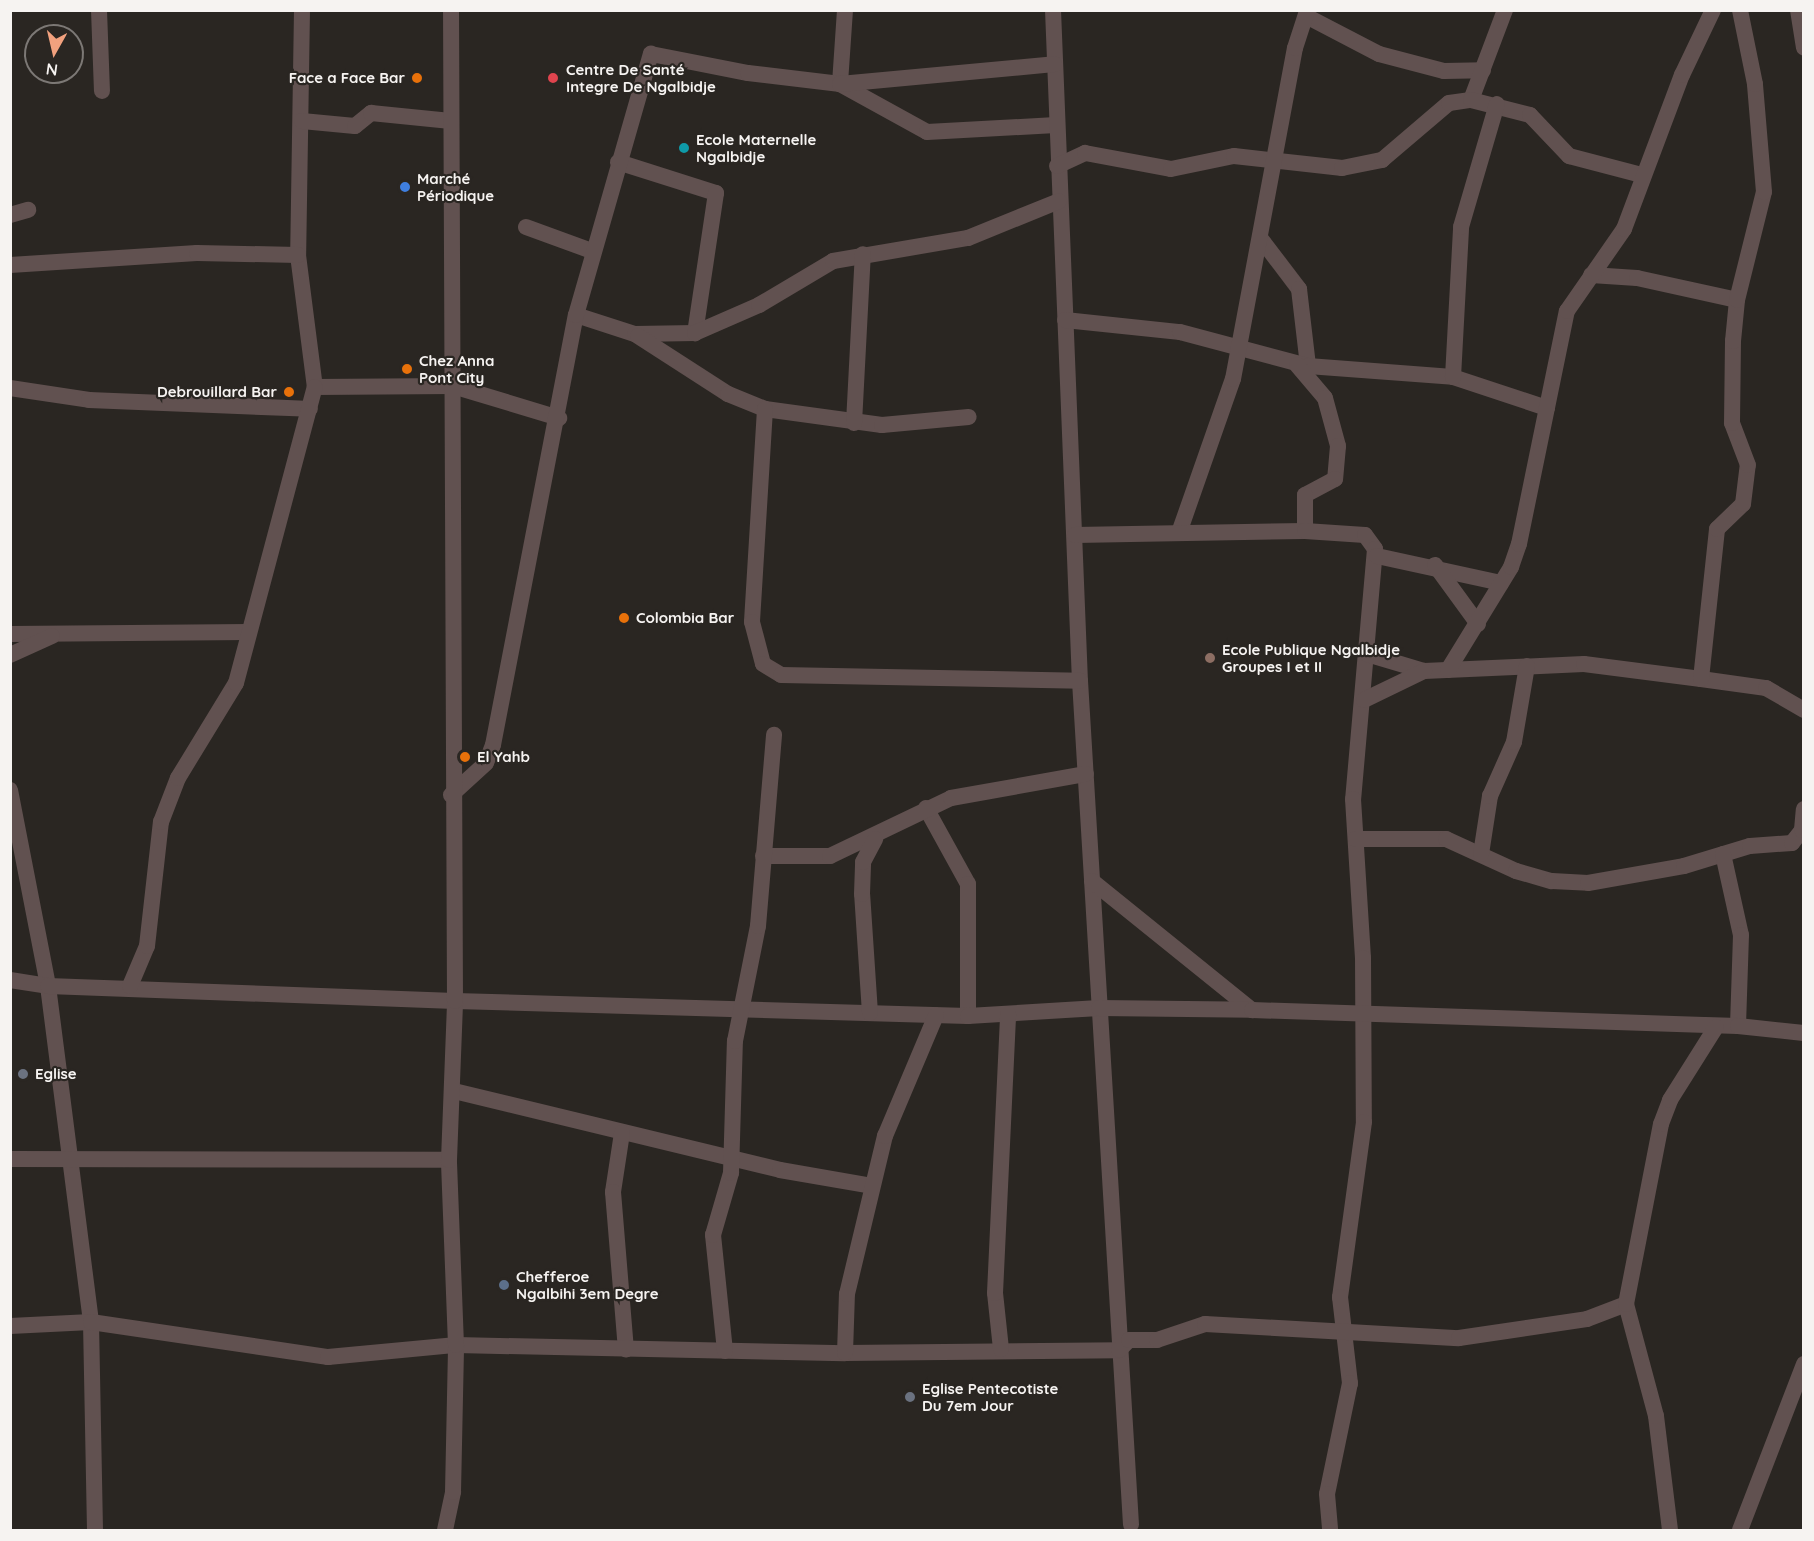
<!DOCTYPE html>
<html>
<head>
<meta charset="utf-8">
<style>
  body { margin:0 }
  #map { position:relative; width:1814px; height:1541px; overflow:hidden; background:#2a2622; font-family:Quicksand,sans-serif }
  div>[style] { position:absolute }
  .minor>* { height:16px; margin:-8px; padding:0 8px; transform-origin:8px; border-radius:8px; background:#615150 }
  .dots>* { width:16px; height:16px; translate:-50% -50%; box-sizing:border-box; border:3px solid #2a2622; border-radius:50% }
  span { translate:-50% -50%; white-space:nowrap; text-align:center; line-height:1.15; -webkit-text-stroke:4.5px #2a2622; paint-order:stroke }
  .poi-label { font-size:15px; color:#f6f3f1; font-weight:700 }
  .left { translate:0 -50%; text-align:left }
  .right { translate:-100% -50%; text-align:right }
  .frame { position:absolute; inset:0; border:12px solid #f6f3f1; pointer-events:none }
  .north { position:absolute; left:24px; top:24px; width:60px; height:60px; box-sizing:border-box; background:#2a2622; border:2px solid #7c7875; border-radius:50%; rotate:188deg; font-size:16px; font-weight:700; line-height:24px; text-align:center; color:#f6f3f1 }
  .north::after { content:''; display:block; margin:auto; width:21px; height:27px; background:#f2a17e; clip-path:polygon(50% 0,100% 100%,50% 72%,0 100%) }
</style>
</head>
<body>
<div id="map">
  <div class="minor">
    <div style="left:99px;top:10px;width:81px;rotate:87.9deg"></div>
    <div style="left:302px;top:10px;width:245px;rotate:90.9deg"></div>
    <div style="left:298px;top:255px;width:133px;rotate:82.7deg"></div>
    <div style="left:315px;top:387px;width:138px;rotate:-0.4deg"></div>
    <div style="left:453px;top:386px;width:111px;rotate:16.8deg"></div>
    <div style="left:845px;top:10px;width:74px;rotate:93.9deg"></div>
    <div style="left:840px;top:84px;width:99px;rotate:28.9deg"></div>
    <div style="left:927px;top:132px;width:129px;rotate:-3.1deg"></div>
    <div style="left:1053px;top:10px;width:672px;rotate:87.7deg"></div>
    <div style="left:1080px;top:681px;width:845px;rotate:86.54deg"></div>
    <div style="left:1798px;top:10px;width:38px;rotate:81deg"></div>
    <div style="left:1306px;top:16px;width:82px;rotate:27.5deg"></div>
    <div style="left:1379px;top:54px;width:67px;rotate:14.7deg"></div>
    <div style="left:1444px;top:71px;width:39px;rotate:-1deg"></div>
    <div style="left:1471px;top:100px;width:96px;rotate:-69.3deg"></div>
    <div style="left:302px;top:121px;width:53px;rotate:5.4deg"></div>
    <div style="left:355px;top:126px;width:21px;rotate:-39deg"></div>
    <div style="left:371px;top:113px;width:80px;rotate:5.7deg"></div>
    <div style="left:618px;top:162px;width:103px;rotate:17.6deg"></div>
    <div style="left:716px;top:193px;width:142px;rotate:98.5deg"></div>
    <div style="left:1057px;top:166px;width:31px;rotate:-25deg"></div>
    <div style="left:1085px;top:153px;width:87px;rotate:10.5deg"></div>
    <div style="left:1171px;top:169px;width:64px;rotate:-11.7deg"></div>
    <div style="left:1234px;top:156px;width:109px;rotate:6.3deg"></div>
    <div style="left:1342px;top:168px;width:41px;rotate:-11.3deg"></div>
    <div style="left:1382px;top:160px;width:88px;rotate:-40.4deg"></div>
    <div style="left:1449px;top:103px;width:22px;rotate:-8deg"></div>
    <div style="left:1471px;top:100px;width:61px;rotate:14.3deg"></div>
    <div style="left:1530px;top:115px;width:57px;rotate:46.4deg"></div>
    <div style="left:1569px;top:156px;width:75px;rotate:14.6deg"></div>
    <div style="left:10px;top:215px;width:19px;rotate:-16deg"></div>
    <div style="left:526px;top:227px;width:70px;rotate:20deg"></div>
    <div style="left:1261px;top:239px;width:63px;rotate:52.8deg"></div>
    <div style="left:1299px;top:289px;width:78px;rotate:83.3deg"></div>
    <div style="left:10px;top:265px;width:187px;rotate:-3.7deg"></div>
    <div style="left:197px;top:253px;width:101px;rotate:1.1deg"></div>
    <div style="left:1591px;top:275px;width:46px;rotate:3.7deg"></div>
    <div style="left:1637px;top:278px;width:102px;rotate:12.4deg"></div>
    <div style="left:576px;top:315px;width:62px;rotate:17.9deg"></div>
    <div style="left:635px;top:334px;width:60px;rotate:-1deg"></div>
    <div style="left:695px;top:333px;width:70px;rotate:-23.6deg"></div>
    <div style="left:759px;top:305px;width:86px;rotate:-30.7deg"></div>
    <div style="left:833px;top:261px;width:137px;rotate:-9.7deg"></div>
    <div style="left:968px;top:238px;width:98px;rotate:-22.1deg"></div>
    <div style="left:1065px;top:320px;width:116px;rotate:6deg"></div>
    <div style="left:1180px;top:332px;width:132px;rotate:14.9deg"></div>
    <div style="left:1308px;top:366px;width:145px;rotate:4.3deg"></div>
    <div style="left:1453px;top:377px;width:99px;rotate:18.3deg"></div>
    <div style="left:638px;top:336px;width:107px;rotate:32.8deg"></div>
    <div style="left:728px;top:394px;width:40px;rotate:22deg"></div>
    <div style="left:765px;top:409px;width:118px;rotate:7.8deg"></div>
    <div style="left:882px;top:425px;width:87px;rotate:-5.3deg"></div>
    <div style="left:1297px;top:365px;width:43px;rotate:49.7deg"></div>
    <div style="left:1325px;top:398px;width:50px;rotate:74.8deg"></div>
    <div style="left:1338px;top:446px;width:33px;rotate:95deg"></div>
    <div style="left:1335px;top:479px;width:34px;rotate:152deg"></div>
    <div style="left:1305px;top:495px;width:36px;rotate:90deg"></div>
    <div style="left:1453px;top:377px;width:150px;rotate:-86.9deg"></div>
    <div style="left:1461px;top:227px;width:128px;rotate:-73.7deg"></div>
    <div style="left:10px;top:388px;width:80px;rotate:8.6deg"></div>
    <div style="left:89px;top:400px;width:221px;rotate:2.3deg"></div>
    <div style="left:765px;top:409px;width:213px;rotate:93.5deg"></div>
    <div style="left:752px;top:622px;width:43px;rotate:75.3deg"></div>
    <div style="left:763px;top:664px;width:21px;rotate:31deg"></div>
    <div style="left:781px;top:675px;width:299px;rotate:1.1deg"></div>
    <div style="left:854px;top:423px;width:169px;rotate:-87deg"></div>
    <div style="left:1180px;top:530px;width:160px;rotate:-70.7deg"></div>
    <div style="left:1233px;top:379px;width:337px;rotate:-79.4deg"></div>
    <div style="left:1295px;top:48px;width:40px;rotate:-72deg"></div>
    <div style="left:1075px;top:535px;width:230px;rotate:-1deg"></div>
    <div style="left:1305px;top:531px;width:60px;rotate:3.8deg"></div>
    <div style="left:1365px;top:535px;width:17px;rotate:54deg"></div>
    <div style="left:1375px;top:549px;width:251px;rotate:95deg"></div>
    <div style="left:1353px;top:799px;width:159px;rotate:86.4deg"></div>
    <div style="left:1363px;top:958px;width:164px;rotate:89.7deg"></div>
    <div style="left:1364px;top:1122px;width:177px;rotate:97.8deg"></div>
    <div style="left:1340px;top:1297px;width:87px;rotate:83.4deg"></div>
    <div style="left:1350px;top:1383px;width:113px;rotate:101.7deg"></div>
    <div style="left:1327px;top:1494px;width:36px;rotate:85deg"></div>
    <div style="left:1377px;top:556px;width:127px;rotate:12.3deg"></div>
    <div style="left:1435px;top:565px;width:73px;rotate:53.9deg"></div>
    <div style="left:10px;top:634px;width:239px;rotate:-0.5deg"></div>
    <div style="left:1367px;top:654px;width:59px;rotate:16.6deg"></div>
    <div style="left:1424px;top:671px;width:160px;rotate:-2.5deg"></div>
    <div style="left:1584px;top:664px;width:118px;rotate:7.3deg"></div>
    <div style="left:1701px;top:679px;width:66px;rotate:7.9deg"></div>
    <div style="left:1766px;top:688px;width:44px;rotate:30.1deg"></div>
    <div style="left:10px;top:655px;width:46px;rotate:-24.3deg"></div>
    <div style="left:1448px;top:670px;width:121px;rotate:-58.5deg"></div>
    <div style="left:1511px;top:567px;width:24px;rotate:-71deg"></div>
    <div style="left:1519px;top:544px;width:238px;rotate:-78.4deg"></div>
    <div style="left:1567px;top:311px;width:100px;rotate:-55.2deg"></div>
    <div style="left:1624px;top:229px;width:165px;rotate:-69.4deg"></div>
    <div style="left:1682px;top:75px;width:72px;rotate:-64.5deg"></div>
    <div style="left:1701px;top:679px;width:151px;rotate:-83.9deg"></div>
    <div style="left:1717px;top:529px;width:36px;rotate:-44deg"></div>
    <div style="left:1743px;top:504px;width:39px;rotate:-83deg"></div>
    <div style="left:1748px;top:465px;width:45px;rotate:-110.9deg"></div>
    <div style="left:1732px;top:423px;width:82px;rotate:-89.3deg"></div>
    <div style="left:1733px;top:341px;width:41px;rotate:-84.4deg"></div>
    <div style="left:1737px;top:300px;width:111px;rotate:-76deg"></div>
    <div style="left:1764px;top:192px;width:108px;rotate:-94.8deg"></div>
    <div style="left:1755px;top:84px;width:76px;rotate:-101.5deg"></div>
    <div style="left:1364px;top:700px;width:67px;rotate:-25.8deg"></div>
    <div style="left:10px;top:790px;width:200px;rotate:79deg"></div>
    <div style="left:48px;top:986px;width:339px;rotate:82.7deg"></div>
    <div style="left:91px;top:1322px;width:208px;rotate:88.9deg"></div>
    <div style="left:451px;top:795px;width:47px;rotate:-42.4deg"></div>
    <div style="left:486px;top:763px;width:19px;rotate:-69deg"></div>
    <div style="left:493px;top:745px;width:438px;rotate:-79.1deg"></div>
    <div style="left:576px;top:315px;width:272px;rotate:-74deg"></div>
    <div style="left:651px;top:54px;width:99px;rotate:11.1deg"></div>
    <div style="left:748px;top:73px;width:93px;rotate:6.8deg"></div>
    <div style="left:840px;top:84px;width:215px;rotate:-5.3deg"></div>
    <div style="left:926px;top:808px;width:87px;rotate:61.1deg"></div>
    <div style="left:968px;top:884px;width:132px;rotate:90deg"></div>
    <div style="left:1356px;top:839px;width:90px"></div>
    <div style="left:1446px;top:839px;width:77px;rotate:24.6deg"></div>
    <div style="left:1516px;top:871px;width:37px;rotate:16deg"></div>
    <div style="left:1552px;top:881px;width:36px;rotate:3deg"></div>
    <div style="left:1588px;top:883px;width:97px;rotate:-10deg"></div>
    <div style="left:1684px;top:866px;width:69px;rotate:-16.9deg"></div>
    <div style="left:1750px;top:846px;width:42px;rotate:-4.1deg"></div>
    <div style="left:1792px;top:843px;width:16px;rotate:-52deg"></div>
    <div style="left:1802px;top:830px;width:21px;rotate:-85deg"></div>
    <div style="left:1481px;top:854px;width:59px;rotate:-81.2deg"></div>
    <div style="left:1490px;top:796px;width:59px;rotate:-66deg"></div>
    <div style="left:1514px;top:742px;width:77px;rotate:-80.3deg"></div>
    <div style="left:1723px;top:854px;width:83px;rotate:77.5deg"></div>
    <div style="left:1741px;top:935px;width:91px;rotate:91.9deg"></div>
    <div style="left:763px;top:856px;width:67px"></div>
    <div style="left:830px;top:856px;width:134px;rotate:-25.6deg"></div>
    <div style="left:951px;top:798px;width:137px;rotate:-10.1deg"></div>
    <div style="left:1092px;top:881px;width:206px;rotate:38.9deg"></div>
    <div style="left:10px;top:980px;width:38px;rotate:9deg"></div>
    <div style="left:48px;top:986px;width:407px;rotate:2.1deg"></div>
    <div style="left:455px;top:1001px;width:513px;rotate:1.67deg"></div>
    <div style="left:968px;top:1016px;width:131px;rotate:-3.5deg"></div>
    <div style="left:1099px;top:1008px;width:153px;rotate:0.7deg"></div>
    <div style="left:1252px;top:1010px;width:486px;rotate:1.9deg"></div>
    <div style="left:1738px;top:1026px;width:66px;rotate:6.1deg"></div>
    <div style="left:130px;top:986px;width:43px;rotate:-67deg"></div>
    <div style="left:147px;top:946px;width:125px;rotate:-83.6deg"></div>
    <div style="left:161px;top:822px;width:47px;rotate:-68.9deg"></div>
    <div style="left:178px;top:778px;width:111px;rotate:-58.6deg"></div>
    <div style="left:236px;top:683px;width:306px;rotate:-75.1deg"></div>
    <div style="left:870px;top:1013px;width:119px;rotate:-93.8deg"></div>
    <div style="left:862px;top:894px;width:32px;rotate:-88deg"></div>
    <div style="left:863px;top:862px;width:26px;rotate:-62deg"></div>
    <div style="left:454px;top:1091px;width:335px;rotate:13.6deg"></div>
    <div style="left:780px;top:1170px;width:93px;rotate:9.9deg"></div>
    <div style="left:622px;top:1133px;width:60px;rotate:98.7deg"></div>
    <div style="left:613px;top:1192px;width:158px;rotate:85.3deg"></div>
    <div style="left:10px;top:1159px;width:439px;rotate:0.1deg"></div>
    <div style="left:10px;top:1326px;width:81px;rotate:-2.8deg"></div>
    <div style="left:91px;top:1322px;width:240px;rotate:8.4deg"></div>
    <div style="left:328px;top:1357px;width:129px;rotate:-5.4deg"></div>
    <div style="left:456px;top:1345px;width:389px;rotate:1.2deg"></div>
    <div style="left:845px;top:1353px;width:274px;rotate:-0.6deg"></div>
    <div style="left:1001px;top:1349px;width:56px;rotate:-96.1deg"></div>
    <div style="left:995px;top:1293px;width:279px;rotate:-87.3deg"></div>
    <div style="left:1119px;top:1350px;width:14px;rotate:-45deg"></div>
    <div style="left:1129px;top:1340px;width:28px"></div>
    <div style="left:1157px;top:1340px;width:51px;rotate:-18.4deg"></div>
    <div style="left:1205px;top:1324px;width:254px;rotate:3.2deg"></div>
    <div style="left:1459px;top:1338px;width:129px;rotate:-8.4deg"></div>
    <div style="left:1587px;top:1319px;width:42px;rotate:-21deg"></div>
    <div style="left:725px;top:1351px;width:117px;rotate:-95.9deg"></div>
    <div style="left:713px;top:1235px;width:65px;rotate:-73.8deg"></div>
    <div style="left:731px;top:1173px;width:132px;rotate:-88.3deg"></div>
    <div style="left:735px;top:1041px;width:117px;rotate:-78.7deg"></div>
    <div style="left:758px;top:926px;width:192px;rotate:-85.2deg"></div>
    <div style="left:845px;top:1353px;width:59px;rotate:-88.1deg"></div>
    <div style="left:847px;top:1294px;width:163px;rotate:-76.5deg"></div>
    <div style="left:885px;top:1136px;width:131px;rotate:-67.1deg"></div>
    <div style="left:445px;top:1530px;width:39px;rotate:-78deg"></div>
    <div style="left:453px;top:1492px;width:147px;rotate:-88.8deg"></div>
    <div style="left:456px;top:1345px;width:185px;rotate:-92.2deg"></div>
    <div style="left:449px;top:1160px;width:159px;rotate:-87.8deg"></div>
    <div style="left:455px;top:1001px;width:991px;rotate:-90.23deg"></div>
    <div style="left:1670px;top:1530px;width:115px;rotate:-97deg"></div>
    <div style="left:1656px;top:1416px;width:116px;rotate:-105deg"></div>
    <div style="left:1626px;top:1304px;width:183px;rotate:-79deg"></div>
    <div style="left:1661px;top:1124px;width:26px;rotate:-69deg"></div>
    <div style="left:1670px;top:1100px;width:86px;rotate:-57.8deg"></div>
    <div style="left:1740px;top:1530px;width:178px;rotate:-68.9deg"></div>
  </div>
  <div class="dots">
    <div style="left:417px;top:78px;background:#e8710a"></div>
    <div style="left:553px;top:78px;background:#e0444e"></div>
    <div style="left:684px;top:148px;background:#0f9aa8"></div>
    <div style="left:405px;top:187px;background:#3f7fe0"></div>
    <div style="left:407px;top:369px;background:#e8710a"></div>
    <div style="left:289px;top:392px;background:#e8710a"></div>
    <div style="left:624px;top:618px;background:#e8710a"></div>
    <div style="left:1210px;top:658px;background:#8d6e63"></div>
    <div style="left:465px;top:757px;background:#e8710a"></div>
    <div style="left:23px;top:1074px;background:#6b7280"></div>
    <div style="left:504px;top:1285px;background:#5c6f8a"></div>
    <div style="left:910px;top:1397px;background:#6b7280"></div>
  </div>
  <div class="poi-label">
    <span class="left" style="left:566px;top:78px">Centre De Santé<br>Integre De Ngalbidje</span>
    <span class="right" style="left:405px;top:78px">Face a Face Bar</span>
    <span class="left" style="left:696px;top:148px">Ecole Maternelle<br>Ngalbidje</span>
    <span class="left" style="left:417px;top:187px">Marché<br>Périodique</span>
    <span class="left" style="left:419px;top:369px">Chez Anna<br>Pont City</span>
    <span class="right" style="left:277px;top:392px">Debrouillard Bar</span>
    <span class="left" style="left:636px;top:618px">Colombia Bar</span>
    <span class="left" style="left:1222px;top:658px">Ecole Publique Ngalbidje<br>Groupes I et II</span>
    <span class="left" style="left:477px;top:757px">El Yahb</span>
    <span class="left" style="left:35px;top:1074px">Eglise</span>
    <span class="left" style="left:516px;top:1285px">Chefferoe<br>Ngalbihi 3em Degre</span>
    <span class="left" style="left:922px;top:1397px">Eglise Pentecotiste<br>Du 7em Jour</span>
  </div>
  <div class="frame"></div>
  <div class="north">N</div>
</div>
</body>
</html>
